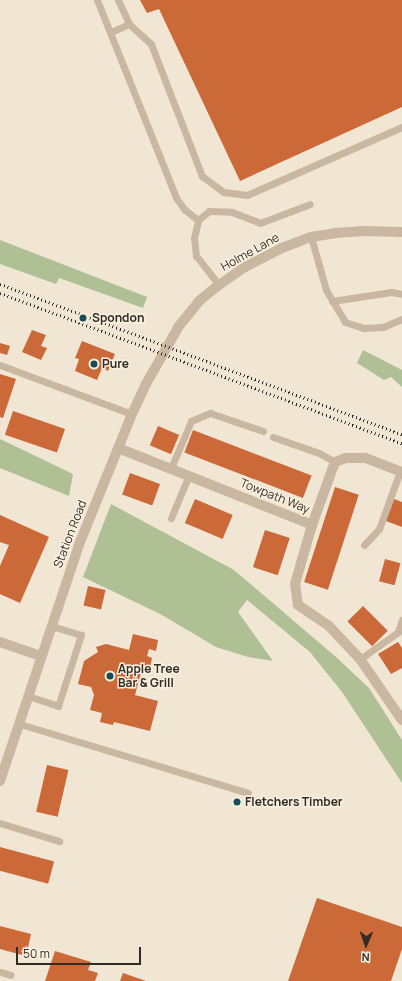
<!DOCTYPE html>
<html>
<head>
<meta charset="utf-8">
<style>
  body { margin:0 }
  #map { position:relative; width:402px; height:981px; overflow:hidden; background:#f1e6d4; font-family:Manrope,sans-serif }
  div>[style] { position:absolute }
  .green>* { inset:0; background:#aec094 }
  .building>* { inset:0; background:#cc6938; transform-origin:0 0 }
  .lane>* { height:7px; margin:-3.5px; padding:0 3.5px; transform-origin:3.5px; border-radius:3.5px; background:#c9b7a1 }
  .street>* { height:10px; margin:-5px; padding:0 5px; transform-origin:5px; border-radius:5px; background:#c9b7a1 }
  .rail>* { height:3px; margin-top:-1.5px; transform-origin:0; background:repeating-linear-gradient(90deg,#332a24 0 1px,transparent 0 4px) }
  .dots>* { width:11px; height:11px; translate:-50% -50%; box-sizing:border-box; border:2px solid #f9f0e0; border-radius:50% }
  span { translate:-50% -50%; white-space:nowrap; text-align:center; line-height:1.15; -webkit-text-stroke:3px #f9f0e0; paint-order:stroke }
  .street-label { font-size:12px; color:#332a24 }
  .poi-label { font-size:12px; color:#332a24; font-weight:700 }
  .left { translate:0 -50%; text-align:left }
  .north { position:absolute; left:346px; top:925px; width:40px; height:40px; -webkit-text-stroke:3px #f9f0e0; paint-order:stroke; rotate:182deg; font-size:11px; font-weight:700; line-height:16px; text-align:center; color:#332a24 }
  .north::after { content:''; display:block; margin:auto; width:14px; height:18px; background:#332a24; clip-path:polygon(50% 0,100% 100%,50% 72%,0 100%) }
  .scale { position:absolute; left:16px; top:947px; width:125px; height:18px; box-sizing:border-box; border:2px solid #332a24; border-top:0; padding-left:5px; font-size:12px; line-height:14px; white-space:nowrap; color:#332a24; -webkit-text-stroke:3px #f9f0e0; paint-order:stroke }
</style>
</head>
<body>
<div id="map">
  <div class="green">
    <div style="clip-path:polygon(0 240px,147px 297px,143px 308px,59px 278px,56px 284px,0 264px)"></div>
    <div style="clip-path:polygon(363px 350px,402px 370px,402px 387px,391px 377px,384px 380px,357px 363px)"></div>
    <div style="clip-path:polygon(0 439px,73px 474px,69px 496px,0 468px)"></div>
    <div style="clip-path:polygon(111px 504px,234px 570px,336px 657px,369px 688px,402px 740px,402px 783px,342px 692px,310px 652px,247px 600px,238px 612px,273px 661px,248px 657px,216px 647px,162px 615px,83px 577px)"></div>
  </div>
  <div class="building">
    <div style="clip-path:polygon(140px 0,402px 0,402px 107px,240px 181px,159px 9px,147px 13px)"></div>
    <div style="clip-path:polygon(32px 330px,46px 335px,41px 346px,47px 348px,41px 360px,22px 352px)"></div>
    <div style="clip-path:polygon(82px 341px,115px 354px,108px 371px,102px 368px,97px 380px,75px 371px,79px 359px,75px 358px)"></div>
    <div style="clip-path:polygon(0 343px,10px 346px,7px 355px,0 353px)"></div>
    <div style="clip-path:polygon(0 374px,16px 379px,3px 418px,0 417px)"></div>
    <div style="left:13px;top:411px;width:55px;height:25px;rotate:19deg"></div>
    <div style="left:158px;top:426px;width:23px;height:21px;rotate:23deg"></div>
    <div style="left:193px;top:430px;width:127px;height:24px;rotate:21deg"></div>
    <div style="left:130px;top:473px;width:32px;height:23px;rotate:20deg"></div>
    <div style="left:335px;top:487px;width:25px;height:100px;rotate:18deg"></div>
    <div style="left:195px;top:499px;width:41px;height:26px;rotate:23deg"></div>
    <div style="clip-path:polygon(394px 499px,402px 502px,402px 527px,386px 521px)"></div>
    <div style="clip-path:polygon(0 515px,49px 537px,20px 603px,0 594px,0 566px,9px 545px,0 542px)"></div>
    <div style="left:265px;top:530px;width:26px;height:39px;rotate:18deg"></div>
    <div style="left:385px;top:559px;width:16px;height:23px;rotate:15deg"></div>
    <div style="left:88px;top:586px;width:18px;height:20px;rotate:13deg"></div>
    <div style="left:363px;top:606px;width:35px;height:22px;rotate:45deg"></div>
    <div style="clip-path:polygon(133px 634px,158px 640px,156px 651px,149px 649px,147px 656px,152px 658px,150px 668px,143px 666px,135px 695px,158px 701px,150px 731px,114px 722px,113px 725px,100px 722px,102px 713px,90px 710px,94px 695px,91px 687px,78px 684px,84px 661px,98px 652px,96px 647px,106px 644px,129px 650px)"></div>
    <div style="clip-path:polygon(398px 642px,402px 648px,402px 668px,391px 674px,378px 654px)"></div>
    <div style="left:47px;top:765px;width:22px;height:48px;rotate:13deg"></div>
    <div style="left:0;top:847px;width:56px;height:23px;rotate:15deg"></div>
    <div style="clip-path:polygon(317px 898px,402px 927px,402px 949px,391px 981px,288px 981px)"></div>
    <div style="clip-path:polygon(0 926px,31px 934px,26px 956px,0 949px)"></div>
    <div style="clip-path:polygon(55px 951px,91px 962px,88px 970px,98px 973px,95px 981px,45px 981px)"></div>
    <div style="clip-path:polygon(123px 973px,146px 981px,120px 981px)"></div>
  </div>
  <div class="lane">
    <div style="left:97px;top:0;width:213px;rotate:68.2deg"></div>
    <div style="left:176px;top:198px;width:15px;rotate:53deg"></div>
    <div style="left:185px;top:210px;width:16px;rotate:38deg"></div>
    <div style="left:118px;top:0;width:26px;rotate:65deg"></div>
    <div style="left:111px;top:32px;width:20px;rotate:-24deg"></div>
    <div style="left:129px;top:24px;width:30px;rotate:42deg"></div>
    <div style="left:151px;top:44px;width:142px;rotate:68.9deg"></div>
    <div style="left:202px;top:176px;width:26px;rotate:37deg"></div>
    <div style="left:223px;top:192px;width:24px;rotate:7deg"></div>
    <div style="left:247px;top:195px;width:169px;rotate:-23.7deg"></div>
    <div style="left:311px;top:237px;width:55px;rotate:74.2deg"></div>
    <div style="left:326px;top:290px;width:37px;rotate:59deg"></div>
    <div style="left:345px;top:322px;width:20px;rotate:18deg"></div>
    <div style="left:364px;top:328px;width:19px;rotate:-3deg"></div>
    <div style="left:383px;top:327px;width:21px;rotate:-23deg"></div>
    <div style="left:219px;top:285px;width:37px;rotate:-128deg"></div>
    <div style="left:196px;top:256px;width:18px;rotate:-96deg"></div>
    <div style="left:194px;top:238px;width:18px;rotate:-77deg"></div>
    <div style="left:198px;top:220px;width:14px;rotate:-39deg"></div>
    <div style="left:209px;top:211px;width:23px;rotate:2deg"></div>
    <div style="left:232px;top:212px;width:30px;rotate:21deg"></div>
    <div style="left:260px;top:223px;width:53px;rotate:-20.8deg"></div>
    <div style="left:332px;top:301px;width:60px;rotate:-8.7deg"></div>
    <div style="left:391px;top:292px;width:11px;rotate:10deg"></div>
    <div style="left:0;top:365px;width:141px;rotate:20.4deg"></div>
    <div style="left:273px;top:437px;width:49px;rotate:19.2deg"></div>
    <div style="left:319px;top:453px;width:18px;rotate:29deg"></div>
    <div style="left:171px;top:468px;width:51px;rotate:-66.9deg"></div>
    <div style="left:191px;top:421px;width:21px;rotate:-23deg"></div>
    <div style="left:210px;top:413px;width:56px;rotate:18.8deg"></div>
    <div style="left:171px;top:518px;width:47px;rotate:-67.3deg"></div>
    <div style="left:364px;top:545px;width:22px;rotate:-47deg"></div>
    <div style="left:379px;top:529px;width:62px;rotate:-70.1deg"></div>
    <div style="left:360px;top:659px;width:47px;rotate:-35.4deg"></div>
    <div style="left:398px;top:632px;width:13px;rotate:-72deg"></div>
    <div style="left:28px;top:696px;width:32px;rotate:18deg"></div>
    <div style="left:58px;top:706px;width:75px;rotate:-72.1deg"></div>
    <div style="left:81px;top:635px;width:31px;rotate:-163deg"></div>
    <div style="left:20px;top:724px;width:238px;rotate:16.8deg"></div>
    <div style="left:0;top:823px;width:62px;rotate:17deg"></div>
    <div style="left:0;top:972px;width:11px;rotate:15deg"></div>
  </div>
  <div class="street">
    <div style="left:118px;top:448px;width:209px;rotate:21.6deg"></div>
    <div style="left:402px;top:472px;width:40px;rotate:-159deg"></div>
    <div style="left:365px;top:458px;width:19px;rotate:180deg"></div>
    <div style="left:346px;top:458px;width:12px;rotate:160deg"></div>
    <div style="left:335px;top:462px;width:67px;rotate:110.1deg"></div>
    <div style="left:312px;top:525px;width:61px;rotate:106.1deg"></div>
    <div style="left:295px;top:584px;width:21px;rotate:82deg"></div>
    <div style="left:298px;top:605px;width:36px;rotate:34deg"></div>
    <div style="left:328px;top:625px;width:47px;rotate:46.7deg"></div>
    <div style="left:360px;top:659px;width:74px;rotate:55.5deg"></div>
    <div style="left:0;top:642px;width:43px;rotate:18.9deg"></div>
    <div style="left:0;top:781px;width:252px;rotate:-71.5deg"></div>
    <div style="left:80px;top:542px;width:138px;rotate:-67.9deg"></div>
    <div style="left:132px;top:414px;width:33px;rotate:-65deg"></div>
    <div style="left:146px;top:384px;width:67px;rotate:-60.4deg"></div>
    <div style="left:179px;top:326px;width:32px;rotate:-51deg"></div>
    <div style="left:199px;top:301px;width:26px;rotate:-39deg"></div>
    <div style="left:219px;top:285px;width:32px;rotate:-35deg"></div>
    <div style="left:245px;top:267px;width:42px;rotate:-27.2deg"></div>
    <div style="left:282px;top:248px;width:31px;rotate:-21deg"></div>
    <div style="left:311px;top:237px;width:24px;rotate:-9deg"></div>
    <div style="left:335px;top:233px;width:26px;rotate:-4deg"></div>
    <div style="left:361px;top:231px;width:41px;rotate:1.4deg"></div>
  </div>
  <div class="rail">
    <div style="left:0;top:284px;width:429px;rotate:20.5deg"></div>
    <div style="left:0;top:293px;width:429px;rotate:20.5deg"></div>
  </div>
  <div class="dots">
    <div style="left:83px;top:318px;background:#184c56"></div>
    <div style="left:94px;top:364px;background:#184c56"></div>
    <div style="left:110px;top:676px;background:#184c56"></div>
    <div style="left:237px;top:802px;background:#184c56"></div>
  </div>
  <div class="street-label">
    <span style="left:250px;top:252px;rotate:-29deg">Holme Lane</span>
    <span style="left:275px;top:496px;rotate:22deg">Towpath Way</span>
    <span style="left:70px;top:534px;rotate:-69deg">Station Road</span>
  </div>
  <div class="poi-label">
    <span class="left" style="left:92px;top:318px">Spondon</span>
    <span class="left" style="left:102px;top:364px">Pure</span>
    <span class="left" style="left:118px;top:676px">Apple Tree<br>Bar &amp; Grill</span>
    <span class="left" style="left:245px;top:802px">Fletchers Timber</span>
  </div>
  <div class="north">N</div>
  <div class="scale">50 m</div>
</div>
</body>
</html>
